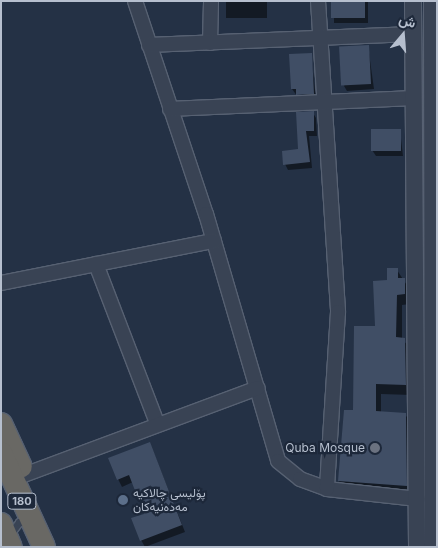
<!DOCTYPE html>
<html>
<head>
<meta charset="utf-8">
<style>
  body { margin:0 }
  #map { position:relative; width:438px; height:548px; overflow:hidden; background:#243145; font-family:Inter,Vazirmatn,sans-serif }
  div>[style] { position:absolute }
  .shadow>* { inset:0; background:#0007; transform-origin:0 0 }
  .building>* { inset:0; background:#404e65; transform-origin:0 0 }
  .roads { filter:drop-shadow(1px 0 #576172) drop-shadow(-1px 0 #576172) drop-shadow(0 1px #576172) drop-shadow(0 -1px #576172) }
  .service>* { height:7px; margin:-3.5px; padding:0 3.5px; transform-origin:3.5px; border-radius:3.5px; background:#394354 }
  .minor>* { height:14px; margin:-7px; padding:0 7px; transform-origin:7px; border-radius:7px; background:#394354 }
  .tertiary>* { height:16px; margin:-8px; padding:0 8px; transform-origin:8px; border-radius:8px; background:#394354 }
  .trunk>* { height:22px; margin:-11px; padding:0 11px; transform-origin:11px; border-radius:11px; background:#696864 }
  .dots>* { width:14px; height:14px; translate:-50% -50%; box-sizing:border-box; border:2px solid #1d283a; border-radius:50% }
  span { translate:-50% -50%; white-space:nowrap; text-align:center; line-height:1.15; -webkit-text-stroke:4.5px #1d283a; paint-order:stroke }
  .shield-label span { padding:1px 4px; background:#1d283a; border:1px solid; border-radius:4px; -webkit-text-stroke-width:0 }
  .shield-label { font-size:11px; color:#b6bfce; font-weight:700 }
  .poi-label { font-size:12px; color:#b6bfce }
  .right { translate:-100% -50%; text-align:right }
  .left { translate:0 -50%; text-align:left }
  .frame { position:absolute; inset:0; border:2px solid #b6bfce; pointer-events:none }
  .north { position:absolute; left:378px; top:10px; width:50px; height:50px; -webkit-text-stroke:4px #1d283a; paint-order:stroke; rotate:18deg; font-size:14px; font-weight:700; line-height:20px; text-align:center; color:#b6bfce }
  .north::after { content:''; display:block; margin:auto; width:18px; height:22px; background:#b6bfce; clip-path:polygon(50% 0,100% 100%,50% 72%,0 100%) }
</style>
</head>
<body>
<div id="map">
  <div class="shadow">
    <div style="left:226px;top:1px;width:41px;height:17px"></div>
    <div style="left:334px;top:1px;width:34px;height:22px"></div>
    <div style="clip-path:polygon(368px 46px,374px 89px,347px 91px,344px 86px)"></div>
    <div style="clip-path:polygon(311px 54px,316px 99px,300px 100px,292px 89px)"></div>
    <div style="clip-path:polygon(298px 113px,313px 113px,316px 118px,317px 136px,309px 136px,312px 168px,288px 170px,285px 164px,299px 150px)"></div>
    <div style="clip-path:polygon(400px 130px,403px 156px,376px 156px,372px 150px)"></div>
    <div style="clip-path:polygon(397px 270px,410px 290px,410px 304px,402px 305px,402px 339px,411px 349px,411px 395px,381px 394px,381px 413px,405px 414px,411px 424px,412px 496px,345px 492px,339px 481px,345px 411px,355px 412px,388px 282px)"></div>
    <div style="clip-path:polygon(153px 451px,185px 532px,145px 547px,141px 540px,145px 514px,133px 482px,122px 487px,118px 479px)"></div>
  </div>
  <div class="building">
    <div style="left:331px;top:1px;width:34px;height:17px"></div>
    <div style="left:369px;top:45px;width:39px;height:30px;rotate:87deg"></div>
    <div style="clip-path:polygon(312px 53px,314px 94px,296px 95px,296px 89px,291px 89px,289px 54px)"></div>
    <div style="clip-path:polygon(314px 111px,314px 131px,306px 131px,310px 162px,283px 165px,282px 151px,298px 149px,296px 112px)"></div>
    <div style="left:371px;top:129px;width:30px;height:22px"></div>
    <div style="clip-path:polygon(387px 268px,398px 268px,398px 278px,405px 278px,405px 294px,397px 295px,396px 337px,405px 338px,406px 385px,376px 384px,376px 411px,406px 413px,407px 486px,338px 481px,344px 410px,353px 410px,354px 326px,375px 326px,373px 281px,387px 280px)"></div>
    <div style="clip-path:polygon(150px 442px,182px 525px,140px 541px,131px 518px,144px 514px,129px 475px,117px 480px,108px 458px)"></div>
  </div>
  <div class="roads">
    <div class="service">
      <div style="left:10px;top:534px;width:15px;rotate:-53deg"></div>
      <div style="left:19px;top:522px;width:9px;rotate:-6deg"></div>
    </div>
    <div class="minor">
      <div style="left:135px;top:1px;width:225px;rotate:71.6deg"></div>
      <div style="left:206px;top:214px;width:257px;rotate:73.7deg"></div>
      <div style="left:278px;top:461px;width:28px;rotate:39deg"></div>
      <div style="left:300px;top:479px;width:29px;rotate:20deg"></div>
      <div style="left:327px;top:489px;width:91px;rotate:6.3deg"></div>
      <div style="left:318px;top:1px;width:312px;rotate:86.3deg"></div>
      <div style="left:338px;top:312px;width:177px;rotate:93.6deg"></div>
      <div style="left:210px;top:43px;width:42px;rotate:-88.6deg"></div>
      <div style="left:149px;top:45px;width:263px;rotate:-2.4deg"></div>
      <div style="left:170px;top:109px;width:243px;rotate:-2.6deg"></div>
      <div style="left:96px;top:264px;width:170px;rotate:69deg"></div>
      <div style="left:1px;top:283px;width:217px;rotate:-11.2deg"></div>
      <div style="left:13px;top:479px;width:261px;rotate:-20.4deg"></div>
    </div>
    <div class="tertiary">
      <div style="left:413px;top:1px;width:546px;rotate:89.58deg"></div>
      <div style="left:432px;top:1px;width:546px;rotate:89.9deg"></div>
    </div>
    <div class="trunk">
      <div style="left:1px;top:424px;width:47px;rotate:65.1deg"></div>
      <div style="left:1px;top:453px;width:103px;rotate:65.4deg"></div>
      <div style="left:1px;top:524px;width:25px;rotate:67deg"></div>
    </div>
  </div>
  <div class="dots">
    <div style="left:375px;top:448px;background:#6b7280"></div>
    <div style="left:123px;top:500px;background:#5c6f8a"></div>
  </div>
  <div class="shield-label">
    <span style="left:22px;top:501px">180</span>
  </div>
  <div class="poi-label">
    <span class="right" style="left:365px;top:448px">Quba Mosque</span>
    <span class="left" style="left:133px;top:500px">پۆلیسی چالاکیە<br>مەدەنیەکان</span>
  </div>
  <div class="frame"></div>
  <div class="north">ش</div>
</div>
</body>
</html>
